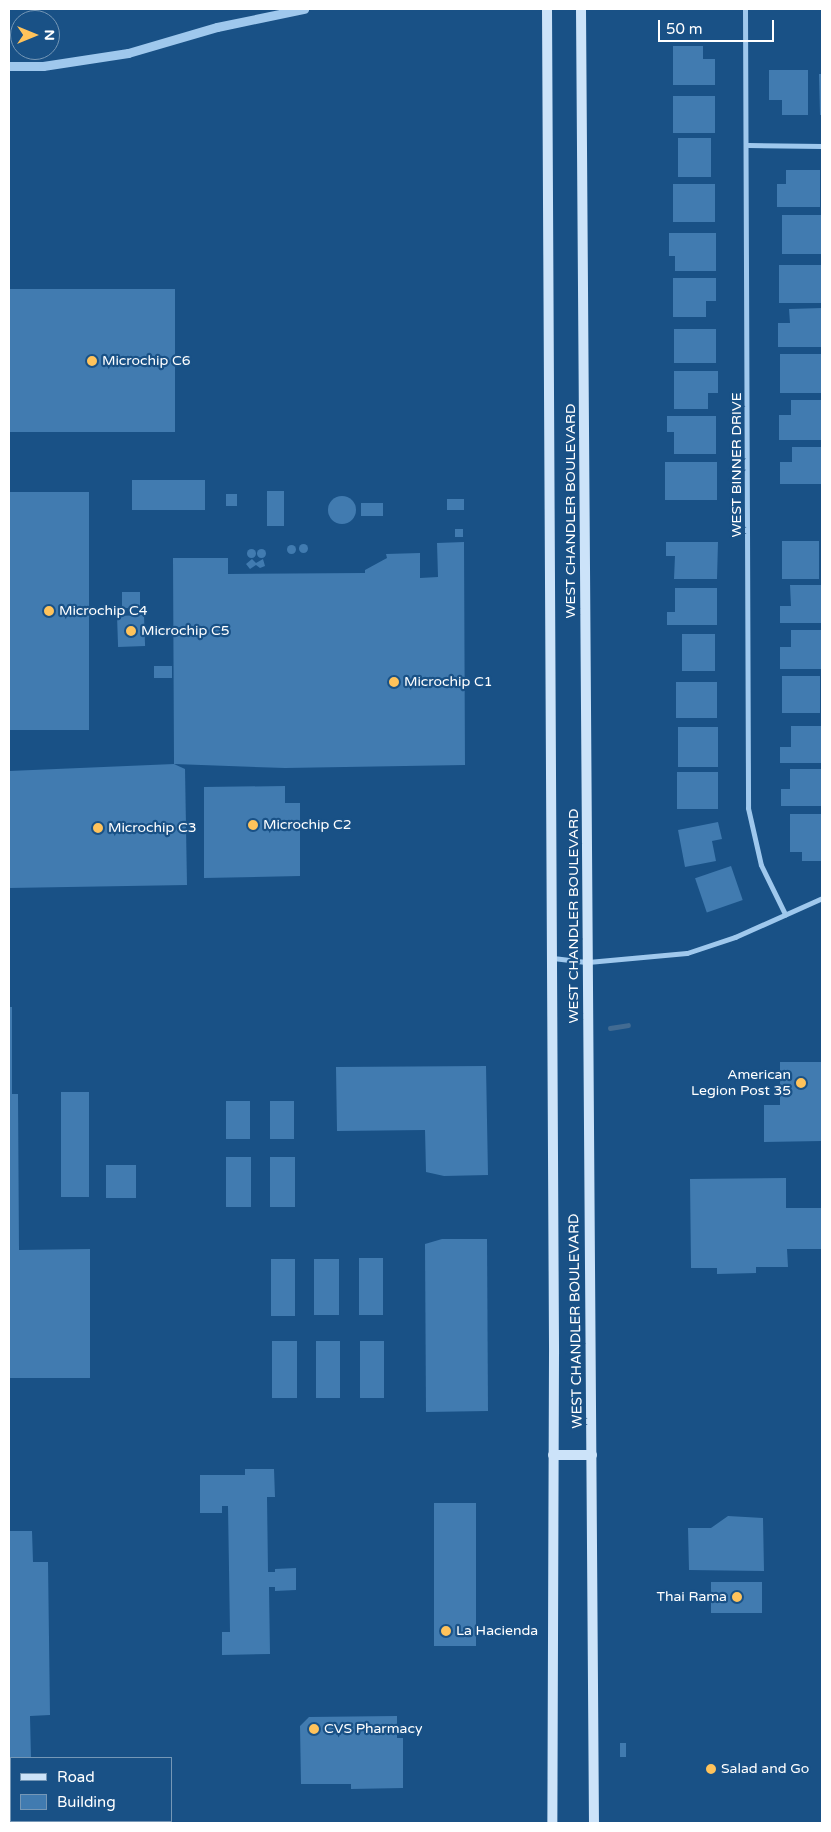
<!DOCTYPE html>
<html>
<head>
<meta charset="utf-8">
<style>
  body { margin:0 }
  #map { position:relative; width:831px; height:1832px; overflow:hidden; background:#195186; font-family:"Varela Round",sans-serif }
  div>[style] { position:absolute }
  .stream>* { height:4.5px; margin:-2.25px; padding:0 2.25px; transform-origin:2.25px; border-radius:2.25px; background:#426b92 }
  .building>* { inset:0; background:#417bb0; transform-origin:0 0 }
  .round { border-radius:50% }
  .minor>* { height:5px; margin:-2.5px; padding:0 2.5px; transform-origin:2.5px; border-radius:2.5px; background:#9fc8ed }
  .tertiary>* { height:9px; margin:-4.5px; padding:0 4.5px; transform-origin:4.5px; border-radius:4.5px; background:#9fc8ed }
  .secondary>* { height:10px; margin:-5px; padding:0 5px; transform-origin:5px; border-radius:5px; background:#cce3f9 }
  .dots>* { width:14px; height:14px; translate:-50% -50%; box-sizing:border-box; border:2px solid #195186; border-radius:50% }
  span { translate:-50% -50%; white-space:nowrap; text-align:center; line-height:1.15; -webkit-text-stroke:4.5px #195186; paint-order:stroke }
  .poi-label { font-size:14px; color:#fff }
  .left { translate:0 -50%; text-align:left }
  .right { translate:-100% -50%; text-align:right }
  .street-label { font-size:14px; color:#fff }
  .frame { position:absolute; inset:0; border:10px solid #fff; pointer-events:none }
  .legend { position:absolute; left:10px; top:1757px; width:162px; height:65px; box-sizing:border-box; background:#195186; border:1px solid #7597b6; margin:0; padding:6px 9px; list-style:none; font-size:15px; color:#fff }
  .legend li { display:flex; align-items:center; gap:10px; height:25px }
  .legend b { width:25px; border:1px solid #7597b6 }
  .north { position:absolute; left:10px; top:10px; width:50px; height:50px; box-sizing:border-box; background:#195186; border:1px solid #7597b6; border-radius:50%; rotate:90deg; font-size:14px; font-weight:700; line-height:20px; text-align:center; color:#fff }
  .north::after { content:''; display:block; margin:auto; width:18px; height:22px; background:#ffc35b; clip-path:polygon(50% 0,100% 100%,50% 72%,0 100%) }
  .scale { position:absolute; left:658px; top:20px; width:116px; height:22px; box-sizing:border-box; border:2px solid #fff; border-top:0; padding-left:6px; font-size:15px; line-height:18px; white-space:nowrap; color:#fff; -webkit-text-stroke:4px #195186; paint-order:stroke }
</style>
</head>
<body>
<div id="map">
  <div class="stream">
    <div style="left:610px;top:1028px;width:18px;rotate:-9deg"></div>
  </div>
  <div class="building">
    <div style="clip-path:polygon(673px 46px,703px 46px,703px 59px,715px 59px,715px 85px,673px 85px)"></div>
    <div style="clip-path:polygon(769px 70px,808px 70px,808px 115px,782px 115px,782px 100px,769px 100px)"></div>
    <div style="clip-path:polygon(819px 74px,822px 74px,822px 115px,820px 115px)"></div>
    <div style="left:673px;top:96px;width:42px;height:37px"></div>
    <div style="left:678px;top:138px;width:33px;height:39px"></div>
    <div style="clip-path:polygon(786px 170px,820px 170px,820px 207px,777px 207px,777px 184px,786px 184px)"></div>
    <div style="left:673px;top:184px;width:42px;height:38px"></div>
    <div style="left:782px;top:215px;width:39px;height:39px"></div>
    <div style="clip-path:polygon(669px 233px,716px 233px,716px 271px,675px 271px,675px 256px,669px 256px)"></div>
    <div style="left:779px;top:265px;width:43px;height:38px"></div>
    <div style="clip-path:polygon(673px 278px,716px 278px,716px 301px,706px 301px,706px 317px,673px 317px)"></div>
    <div style="left:175px;top:289px;width:143px;height:166px;rotate:90deg"></div>
    <div style="clip-path:polygon(822px 308px,822px 347px,778px 347px,778px 323px,790px 323px,789px 309px)"></div>
    <div style="left:674px;top:329px;width:42px;height:34px"></div>
    <div style="left:780px;top:354px;width:42px;height:39px"></div>
    <div style="clip-path:polygon(674px 371px,718px 371px,718px 393px,708px 393px,708px 409px,674px 409px)"></div>
    <div style="clip-path:polygon(791px 400px,822px 400px,822px 440px,779px 440px,779px 415px,791px 415px)"></div>
    <div style="clip-path:polygon(667px 416px,716px 416px,716px 454px,674px 454px,674px 432px,667px 432px)"></div>
    <div style="clip-path:polygon(792px 447px,822px 447px,822px 484px,780px 484px,780px 462px,792px 462px)"></div>
    <div style="left:665px;top:462px;width:52px;height:38px"></div>
    <div style="left:132px;top:480px;width:73px;height:30px"></div>
    <div style="left:267px;top:491px;width:17px;height:35px"></div>
    <div style="left:89px;top:492px;width:238px;height:80px;rotate:90deg"></div>
    <div style="left:226px;top:494px;width:11px;height:12px"></div>
    <div class="round" style="left:328px;top:496px;width:28px;height:28px"></div>
    <div style="left:447px;top:499px;width:17px;height:11px"></div>
    <div style="left:361px;top:503px;width:22px;height:13px"></div>
    <div style="left:455px;top:529px;width:8px;height:8px"></div>
    <div style="left:782px;top:541px;width:37px;height:38px"></div>
    <div style="clip-path:polygon(464px 542px,465px 765px,285px 768px,174px 764px,173px 558px,228px 558px,228px 574px,365px 573px,365px 570px,387px 558px,386px 554px,420px 553px,420px 578px,438px 577px,437px 543px)"></div>
    <div style="clip-path:polygon(666px 542px,718px 542px,717px 579px,674px 579px,675px 556px,666px 556px)"></div>
    <div class="round" style="left:298.5px;top:543.5px;width:9px;height:9px"></div>
    <div class="round" style="left:286.5px;top:544.5px;width:9px;height:9px"></div>
    <div class="round" style="left:256.5px;top:548.5px;width:9px;height:9px"></div>
    <div class="round" style="left:246.5px;top:548.5px;width:9px;height:9px"></div>
    <div style="clip-path:polygon(252px 559px,256px 563px,263px 559px,265px 566px,260px 568px,256px 565px,250px 569px,246px 564px)"></div>
    <div style="clip-path:polygon(790px 585px,822px 585px,822px 623px,780px 623px,780px 606px,791px 606px)"></div>
    <div style="clip-path:polygon(675px 588px,717px 588px,717px 625px,667px 625px,667px 612px,675px 612px)"></div>
    <div style="left:122px;top:592px;width:18px;height:16px"></div>
    <div style="left:144px;top:615px;width:31px;height:27px;rotate:88deg"></div>
    <div style="clip-path:polygon(791px 630px,822px 630px,822px 669px,780px 669px,780px 647px,791px 647px)"></div>
    <div style="left:682px;top:634px;width:33px;height:37px"></div>
    <div style="left:154px;top:666px;width:18px;height:12px"></div>
    <div style="left:782px;top:676px;width:38px;height:37px"></div>
    <div style="left:676px;top:682px;width:41px;height:36px"></div>
    <div style="clip-path:polygon(791px 726px,822px 726px,822px 763px,780px 763px,780px 747px,791px 747px)"></div>
    <div style="left:678px;top:727px;width:40px;height:40px"></div>
    <div style="clip-path:polygon(174px 764px,185px 769px,187px 885px,9px 888px,9px 771px)"></div>
    <div style="clip-path:polygon(790px 769px,822px 769px,822px 806px,781px 806px,781px 789px,790px 789px)"></div>
    <div style="left:677px;top:772px;width:41px;height:37px"></div>
    <div style="clip-path:polygon(285px 786px,285px 803px,300px 803px,300px 876px,204px 878px,204px 787px)"></div>
    <div style="clip-path:polygon(790px 814px,822px 814px,822px 861px,802px 861px,802px 852px,790px 852px)"></div>
    <div style="clip-path:polygon(718px 822px,722px 839px,712px 841px,716px 861px,685px 867px,678px 830px)"></div>
    <div style="left:731px;top:866px;width:36px;height:38px;rotate:71deg"></div>
    <div style="clip-path:polygon(9px 1007px,12px 1007px,12px 1094px,18px 1094px,19px 1250px,90px 1249px,90px 1378px,9px 1378px)"></div>
    <div style="clip-path:polygon(780px 1062px,822px 1062px,822px 1141px,764px 1142px,764px 1105px,780px 1105px)"></div>
    <div style="clip-path:polygon(486px 1066px,488px 1175px,444px 1176px,426px 1172px,425px 1130px,337px 1131px,336px 1067px)"></div>
    <div style="left:61px;top:1092px;width:28px;height:105px"></div>
    <div style="left:226px;top:1101px;width:24px;height:38px"></div>
    <div style="left:270px;top:1101px;width:24px;height:38px"></div>
    <div style="left:226px;top:1157px;width:25px;height:50px"></div>
    <div style="left:270px;top:1157px;width:25px;height:50px"></div>
    <div style="left:106px;top:1165px;width:30px;height:33px"></div>
    <div style="clip-path:polygon(786px 1178px,786px 1208px,822px 1208px,822px 1249px,787px 1249px,788px 1267px,756px 1267px,756px 1273px,717px 1274px,717px 1268px,691px 1268px,690px 1179px)"></div>
    <div style="clip-path:polygon(442px 1239px,487px 1239px,488px 1411px,426px 1412px,425px 1244px)"></div>
    <div style="left:359px;top:1258px;width:24px;height:57px"></div>
    <div style="left:271px;top:1259px;width:24px;height:57px"></div>
    <div style="left:314px;top:1259px;width:25px;height:56px"></div>
    <div style="left:272px;top:1341px;width:25px;height:57px"></div>
    <div style="left:316px;top:1341px;width:24px;height:57px"></div>
    <div style="left:360px;top:1341px;width:24px;height:57px"></div>
    <div style="clip-path:polygon(245px 1469px,274px 1469px,275px 1497px,267px 1497px,268px 1572px,275px 1572px,275px 1569px,296px 1568px,296px 1590px,275px 1591px,275px 1587px,269px 1587px,270px 1654px,222px 1655px,222px 1632px,230px 1632px,228px 1506px,222px 1506px,222px 1513px,200px 1513px,200px 1475px,245px 1475px)"></div>
    <div style="left:434px;top:1503px;width:42px;height:143px"></div>
    <div style="clip-path:polygon(728px 1516px,763px 1518px,764px 1571px,689px 1570px,688px 1528px,711px 1528px)"></div>
    <div style="clip-path:polygon(9px 1531px,32px 1531px,33px 1562px,48px 1562px,50px 1715px,30px 1716px,31px 1758px,11px 1758px,9px 1790px)"></div>
    <div style="left:711px;top:1582px;width:51px;height:31px"></div>
    <div style="clip-path:polygon(397px 1716px,397px 1738px,403px 1738px,403px 1788px,351px 1789px,351px 1784px,301px 1784px,300px 1726px,309px 1717px)"></div>
    <div style="left:620px;top:1743px;width:6px;height:14px"></div>
    <div style="left:103px;top:1821px;width:58px;height:2px"></div>
  </div>
  <div class="minor">
    <div style="left:745px;top:9px;width:799px;rotate:89.78deg"></div>
    <div style="left:748px;top:808px;width:58px;rotate:77.2deg"></div>
    <div style="left:761px;top:865px;width:55px;rotate:63.9deg"></div>
    <div style="left:748px;top:145px;width:74px;rotate:0.8deg"></div>
    <div style="left:553px;top:958px;width:35px;rotate:7deg"></div>
    <div style="left:588px;top:962px;width:99px;rotate:-5.2deg"></div>
    <div style="left:687px;top:953px;width:51px;rotate:-18.4deg"></div>
    <div style="left:735px;top:937px;width:95px;rotate:-24.1deg"></div>
  </div>
  <div class="tertiary">
    <div style="left:9px;top:66px;width:34px"></div>
    <div style="left:43px;top:66px;width:86px;rotate:-8.7deg"></div>
    <div style="left:128px;top:53px;width:93px;rotate:-16.3deg"></div>
    <div style="left:217px;top:27px;width:89px;rotate:-11.7deg"></div>
  </div>
  <div class="secondary">
    <div style="left:547px;top:9px;width:1345px;rotate:89.7deg"></div>
    <div style="left:554px;top:1354px;width:469px;rotate:90.2deg"></div>
    <div style="left:581px;top:9px;width:1814px;rotate:89.59deg"></div>
    <div style="left:553px;top:1455px;width:39px"></div>
  </div>
  <div class="dots">
    <div style="left:92px;top:361px;background:#ffc35b"></div>
    <div style="left:49px;top:611px;background:#ffc35b"></div>
    <div style="left:131px;top:631px;background:#ffc35b"></div>
    <div style="left:394px;top:682px;background:#ffc35b"></div>
    <div style="left:253px;top:825px;background:#ffc35b"></div>
    <div style="left:98px;top:828px;background:#ffc35b"></div>
    <div style="left:801px;top:1083px;background:#ffc35b"></div>
    <div style="left:737px;top:1597px;background:#ffc35b"></div>
    <div style="left:446px;top:1631px;background:#ffc35b"></div>
    <div style="left:314px;top:1729px;background:#ffc35b"></div>
    <div style="left:711px;top:1769px;background:#ffc35b"></div>
  </div>
  <div class="poi-label">
    <span class="left" style="left:102px;top:361px">Microchip C6</span>
    <span class="left" style="left:59px;top:611px">Microchip C4</span>
    <span class="left" style="left:141px;top:631px">Microchip C5</span>
    <span class="left" style="left:404px;top:682px">Microchip C1</span>
    <span class="left" style="left:263px;top:825px">Microchip C2</span>
    <span class="left" style="left:108px;top:828px">Microchip C3</span>
    <span class="right" style="left:791px;top:1083px">American<br>Legion Post 35</span>
    <span class="right" style="left:727px;top:1597px">Thai Rama</span>
    <span class="left" style="left:456px;top:1631px">La Hacienda</span>
    <span class="left" style="left:324px;top:1729px">CVS Pharmacy</span>
    <span class="left" style="left:721px;top:1769px">Salad and Go</span>
  </div>
  <div class="street-label">
    <span style="left:737px;top:465px;rotate:-90deg">WEST BINNER DRIVE</span>
    <span style="left:571px;top:511px;rotate:-90deg">WEST CHANDLER BOULEVARD</span>
    <span style="left:574px;top:916px;rotate:-90deg">WEST CHANDLER BOULEVARD</span>
    <span style="left:576px;top:1321px;rotate:-91deg">WEST CHANDLER BOULEVARD</span>
  </div>
  <div class="frame"></div>
  <ul class="legend">
  <li><b style="height:6px;background:#cce3f9"></b>Road</li>
  <li><b style="height:14px;background:#417bb0"></b>Building</li>
  </ul>
  <div class="north">N</div>
  <div class="scale">50 m</div>
</div>
</body>
</html>
